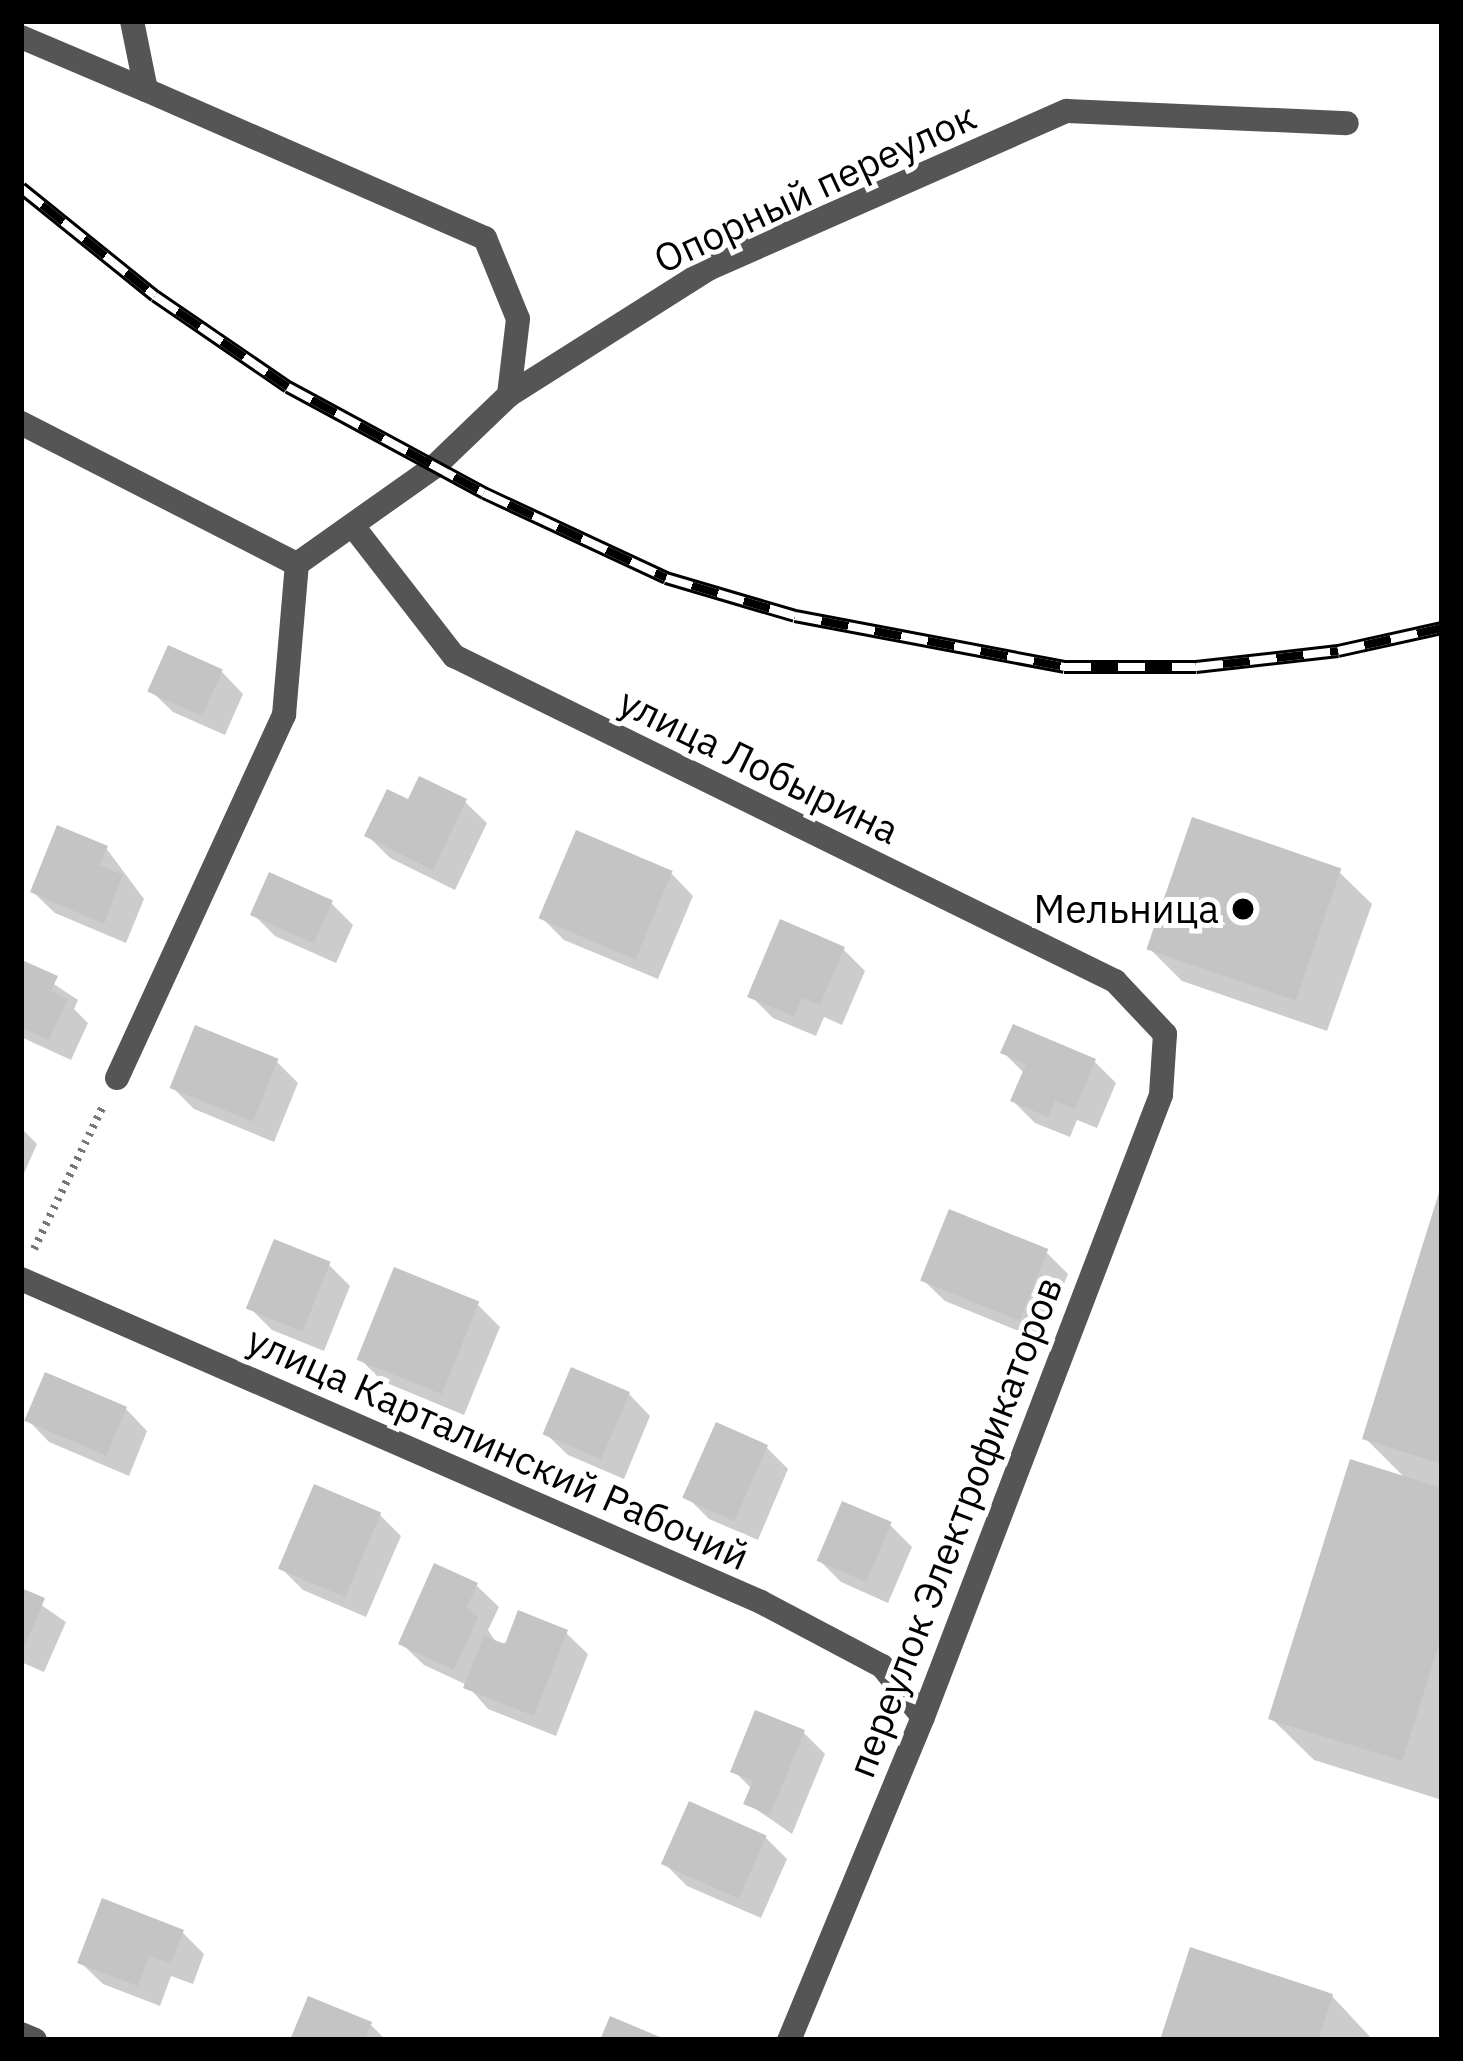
<!DOCTYPE html>
<html>
<head>
<meta charset="utf-8">
<style>
  body { margin:0 }
  #map { position:relative; width:1463px; height:2061px; overflow:hidden; background:#fff; font-family:"IBM Plex Sans",sans-serif }
  div>[style] { position:absolute }
  .shadow>* { inset:0; background:#0003 }
  .building>* { inset:0; background:#c4c4c4; transform-origin:0 0 }
  .path>* { height:8px; margin-top:-4px; transform-origin:0; background:repeating-linear-gradient(90deg,#777 0 3px,transparent 0 9px) }
  .service>* { height:24px; margin:-12px; padding:0 12px; transform-origin:12px; border-radius:12px; background:#555 }
  .minor>* { height:24px; margin:-12px; padding:0 12px; transform-origin:12px; border-radius:12px; background:#555 }
  .tertiary>* { height:24px; margin:-12px; padding:0 12px; transform-origin:12px; border-radius:12px; background:#555 }
  .rail>* { height:14px; margin-top:-7px; transform-origin:0; background:repeating-linear-gradient(90deg,#fff 0 27px,#000 0 54px); box-sizing:border-box; border-block:3px solid #000 }
  .dots>* { width:33px; height:33px; translate:-50% -50%; box-sizing:border-box; border:6px solid #fff; border-radius:50% }
  span { translate:-50% -50%; white-space:nowrap; text-align:center; line-height:1.15; -webkit-text-stroke:10px #fff; paint-order:stroke }
  .street-label { font-size:39px; color:#000 }
  .poi-label { font-size:39px; color:#000 }
  .right { translate:-100% -50%; text-align:right }
  .frame { position:absolute; inset:0; border:24px solid #000; pointer-events:none }
</style>
</head>
<body>
<div id="map">
  <div class="shadow">
    <div style="clip-path:polygon(222px 672px,243px 694px,225px 735px,173px 712px,151px 691px)"></div>
    <div style="clip-path:polygon(465px 802px,487px 823px,455px 890px,390px 858px,368px 836px,409px 803px)"></div>
    <div style="clip-path:polygon(106px 848px,144px 899px,126px 943px,55px 913px,33px 892px)"></div>
    <div style="clip-path:polygon(1339px 872px,1372px 904px,1327px 1031px,1182px 981px,1149px 948px)"></div>
    <div style="clip-path:polygon(672px 874px,693px 896px,658px 979px,564px 940px,542px 918px)"></div>
    <div style="clip-path:polygon(331px 903px,353px 925px,336px 963px,275px 936px,253px 914px)"></div>
    <div style="clip-path:polygon(843px 949px,865px 971px,842px 1025px,824px 1017px,816px 1036px,773px 1018px,751px 996px)"></div>
    <div style="clip-path:polygon(25px 965px,78px 1000px,74px 1009px,88px 1023px,71px 1060px,21px 1037px)"></div>
    <div style="clip-path:polygon(1004px 1053px,1094px 1061px,1116px 1083px,1097px 1128px,1077px 1120px,1070px 1137px,1035px 1123px,1013px 1101px,1025px 1074px)"></div>
    <div style="clip-path:polygon(276px 1061px,298px 1083px,274px 1142px,194px 1109px,172px 1087px)"></div>
    <div style="clip-path:polygon(21px 1128px,37px 1144px,21px 1180px)"></div>
    <div style="clip-path:polygon(1442px 1192px,1442px 1800px,1314px 1760px,1272px 1719px,1406px 1479px,1365px 1438px)"></div>
    <div style="clip-path:polygon(1046px 1252px,1068px 1274px,1041px 1340px,945px 1301px,923px 1280px)"></div>
    <div style="clip-path:polygon(328px 1264px,350px 1286px,324px 1351px,272px 1330px,250px 1308px)"></div>
    <div style="clip-path:polygon(478px 1305px,500px 1327px,464px 1415px,382px 1381px,360px 1359px)"></div>
    <div style="clip-path:polygon(629px 1394px,650px 1416px,624px 1479px,568px 1455px,546px 1434px)"></div>
    <div style="clip-path:polygon(126px 1409px,147px 1431px,129px 1476px,49px 1442px,28px 1420px)"></div>
    <div style="clip-path:polygon(766px 1447px,788px 1469px,758px 1540px,709px 1519px,687px 1497px)"></div>
    <div style="clip-path:polygon(379px 1514px,401px 1536px,366px 1617px,303px 1590px,282px 1569px)"></div>
    <div style="clip-path:polygon(890px 1525px,912px 1547px,888px 1603px,841px 1582px,819px 1560px)"></div>
    <div style="clip-path:polygon(477px 1586px,499px 1607px,488px 1630px,497px 1644px,566px 1633px,588px 1654px,556px 1736px,488px 1709px,467px 1685px,424px 1665px,402px 1644px)"></div>
    <div style="clip-path:polygon(21px 1591px,66px 1622px,44px 1672px,21px 1662px)"></div>
    <div style="clip-path:polygon(803px 1732px,825px 1754px,792px 1834px,747px 1803px,753px 1790px,734px 1771px)"></div>
    <div style="clip-path:polygon(765px 1837px,787px 1859px,761px 1918px,687px 1886px,665px 1864px)"></div>
    <div style="clip-path:polygon(182px 1932px,204px 1954px,193px 1984px,171px 1976px,160px 2006px,103px 1984px,81px 1963px)"></div>
    <div style="clip-path:polygon(1332px 1996px,1373px 2040px,1163px 2040px)"></div>
    <div style="clip-path:polygon(370px 2024px,386px 2040px,293px 2040px)"></div>
  </div>
  <div class="building">
    <div style="left:168px;top:645px;width:60px;height:51px;rotate:24deg"></div>
    <div style="clip-path:polygon(419px 776px,467px 799px,433px 870px,364px 836px,387px 789px,408px 799px)"></div>
    <div style="left:1192px;top:817px;width:158px;height:140px;rotate:19deg"></div>
    <div style="clip-path:polygon(57px 825px,108px 846px,99px 865px,123px 875px,104px 924px,30px 892px)"></div>
    <div style="left:576px;top:830px;width:105px;height:96px;rotate:23deg"></div>
    <div style="left:269px;top:872px;width:70px;height:47px;rotate:24deg"></div>
    <div style="clip-path:polygon(780px 919px,845px 947px,820px 1005px,802px 998px,794px 1016px,747px 997px)"></div>
    <div style="clip-path:polygon(24px 961px,58px 976px,51px 991px,68px 999px,49px 1040px,21px 1028px)"></div>
    <div style="clip-path:polygon(1013px 1024px,1096px 1059px,1075px 1109px,1055px 1101px,1048px 1117px,1010px 1101px,1026px 1064px,1000px 1053px)"></div>
    <div style="left:195px;top:1025px;width:90px;height:68px;rotate:22deg"></div>
    <div style="clip-path:polygon(1441px 1186px,1442px 1186px,1442px 1464px,1362px 1439px)"></div>
    <div style="left:949px;top:1209px;width:107px;height:77px;rotate:22deg"></div>
    <div style="left:274px;top:1239px;width:61px;height:75px;rotate:22deg"></div>
    <div style="left:394px;top:1267px;width:92px;height:100px;rotate:22deg"></div>
    <div style="left:571px;top:1367px;width:64px;height:73px;rotate:23deg"></div>
    <div style="left:45px;top:1372px;width:89px;height:53px;rotate:23deg"></div>
    <div style="left:716px;top:1422px;width:57px;height:83px;rotate:24deg"></div>
    <div style="clip-path:polygon(1350px 1459px,1442px 1488px,1442px 1635px,1402px 1761px,1268px 1719px)"></div>
    <div style="left:314px;top:1484px;width:73px;height:92px;rotate:23deg"></div>
    <div style="left:842px;top:1501px;width:54px;height:65px;rotate:23deg"></div>
    <div style="clip-path:polygon(434px 1563px,478px 1583px,467px 1607px,478px 1617px,454px 1670px,398px 1644px)"></div>
    <div style="clip-path:polygon(21px 1588px,45px 1598px,21px 1655px)"></div>
    <div style="clip-path:polygon(518px 1610px,568px 1630px,534px 1716px,463px 1688px,484px 1636px,505px 1644px)"></div>
    <div style="clip-path:polygon(755px 1710px,805px 1730px,770px 1815px,743px 1804px,753px 1781px,730px 1772px)"></div>
    <div style="left:689px;top:1801px;width:85px;height:69px;rotate:24deg"></div>
    <div style="clip-path:polygon(102px 1898px,184px 1930px,171px 1964px,149px 1956px,138px 1986px,77px 1963px)"></div>
    <div style="clip-path:polygon(1190px 1947px,1333px 1994px,1318px 2040px,1160px 2040px)"></div>
    <div style="clip-path:polygon(308px 1996px,372px 2022px,365px 2040px,290px 2040px)"></div>
    <div style="clip-path:polygon(610px 2016px,667px 2040px,600px 2040px)"></div>
  </div>
  <div class="path">
    <div style="left:34px;top:1249px;width:159px;rotate:-64.2deg"></div>
  </div>
  <div class="service">
    <div style="left:132px;top:21px;width:70px;rotate:78.5deg"></div>
    <div style="left:146px;top:90px;width:370px;rotate:23.6deg"></div>
    <div style="left:485px;top:238px;width:87px;rotate:67.8deg"></div>
    <div style="left:518px;top:319px;width:77px;rotate:96.8deg"></div>
    <div style="left:21px;top:37px;width:136px;rotate:23deg"></div>
  </div>
  <div class="minor">
    <div style="left:21px;top:423px;width:310px;rotate:27.1deg"></div>
    <div style="left:353px;top:526px;width:165px;rotate:52.2deg"></div>
    <div style="left:454px;top:656px;width:737px;rotate:26.18deg"></div>
    <div style="left:1115px;top:981px;width:73px;rotate:46.7deg"></div>
    <div style="left:1165px;top:1034px;width:61px;rotate:93.8deg"></div>
    <div style="left:1161px;top:1095px;width:666px;rotate:110.94deg"></div>
    <div style="left:117px;top:1078px;width:400px;rotate:-65.3deg"></div>
    <div style="left:284px;top:715px;width:152px;rotate:-85.1deg"></div>
    <div style="left:297px;top:564px;width:168px;rotate:-35.3deg"></div>
    <div style="left:434px;top:467px;width:104px;rotate:-43.8deg"></div>
    <div style="left:509px;top:395px;width:236px;rotate:-32.3deg"></div>
    <div style="left:708px;top:269px;width:392px;rotate:-23.8deg"></div>
    <div style="left:1067px;top:111px;width:280px;rotate:2.5deg"></div>
    <div style="left:21px;top:2034px;width:15px;rotate:23deg"></div>
  </div>
  <div class="tertiary">
    <div style="left:21px;top:1279px;width:807px;rotate:23.58deg"></div>
    <div style="left:761px;top:1602px;width:137px;rotate:27.9deg"></div>
    <div style="left:882px;top:1666px;width:65px;rotate:51.2deg"></div>
    <div style="left:923px;top:1717px;width:350px;rotate:112.5deg"></div>
  </div>
  <div class="rail">
    <div style="left:21px;top:188px;width:172px;rotate:38.9deg"></div>
    <div style="left:155px;top:296px;width:161px;rotate:34.4deg"></div>
    <div style="left:288px;top:387px;width:223px;rotate:28.4deg"></div>
    <div style="left:484px;top:493px;width:201px;rotate:25deg"></div>
    <div style="left:666px;top:578px;width:134px;rotate:16.4deg"></div>
    <div style="left:795px;top:616px;width:274px;rotate:10.7deg"></div>
    <div style="left:1064px;top:667px;width:132px"></div>
    <div style="left:1196px;top:667px;width:143px;rotate:-6.4deg"></div>
    <div style="left:1338px;top:651px;width:107px;rotate:-12.5deg"></div>
  </div>
  <div class="dots">
    <div style="left:1243px;top:909px;background:#000"></div>
  </div>
  <div class="street-label">
    <span style="left:815px;top:188px;rotate:-25deg">Опорный переулок</span>
    <span style="left:759px;top:766px;rotate:26deg">улица Лобырина</span>
    <span style="left:498px;top:1448px;rotate:24deg">улица Карталинский Рабочий</span>
    <span style="left:955px;top:1527px;rotate:-69deg">переулок Электрофикаторов</span>
  </div>
  <div class="poi-label">
    <span class="right" style="left:1219px;top:909px">Мельница</span>
  </div>
  <div class="frame"></div>
</div>
</body>
</html>
